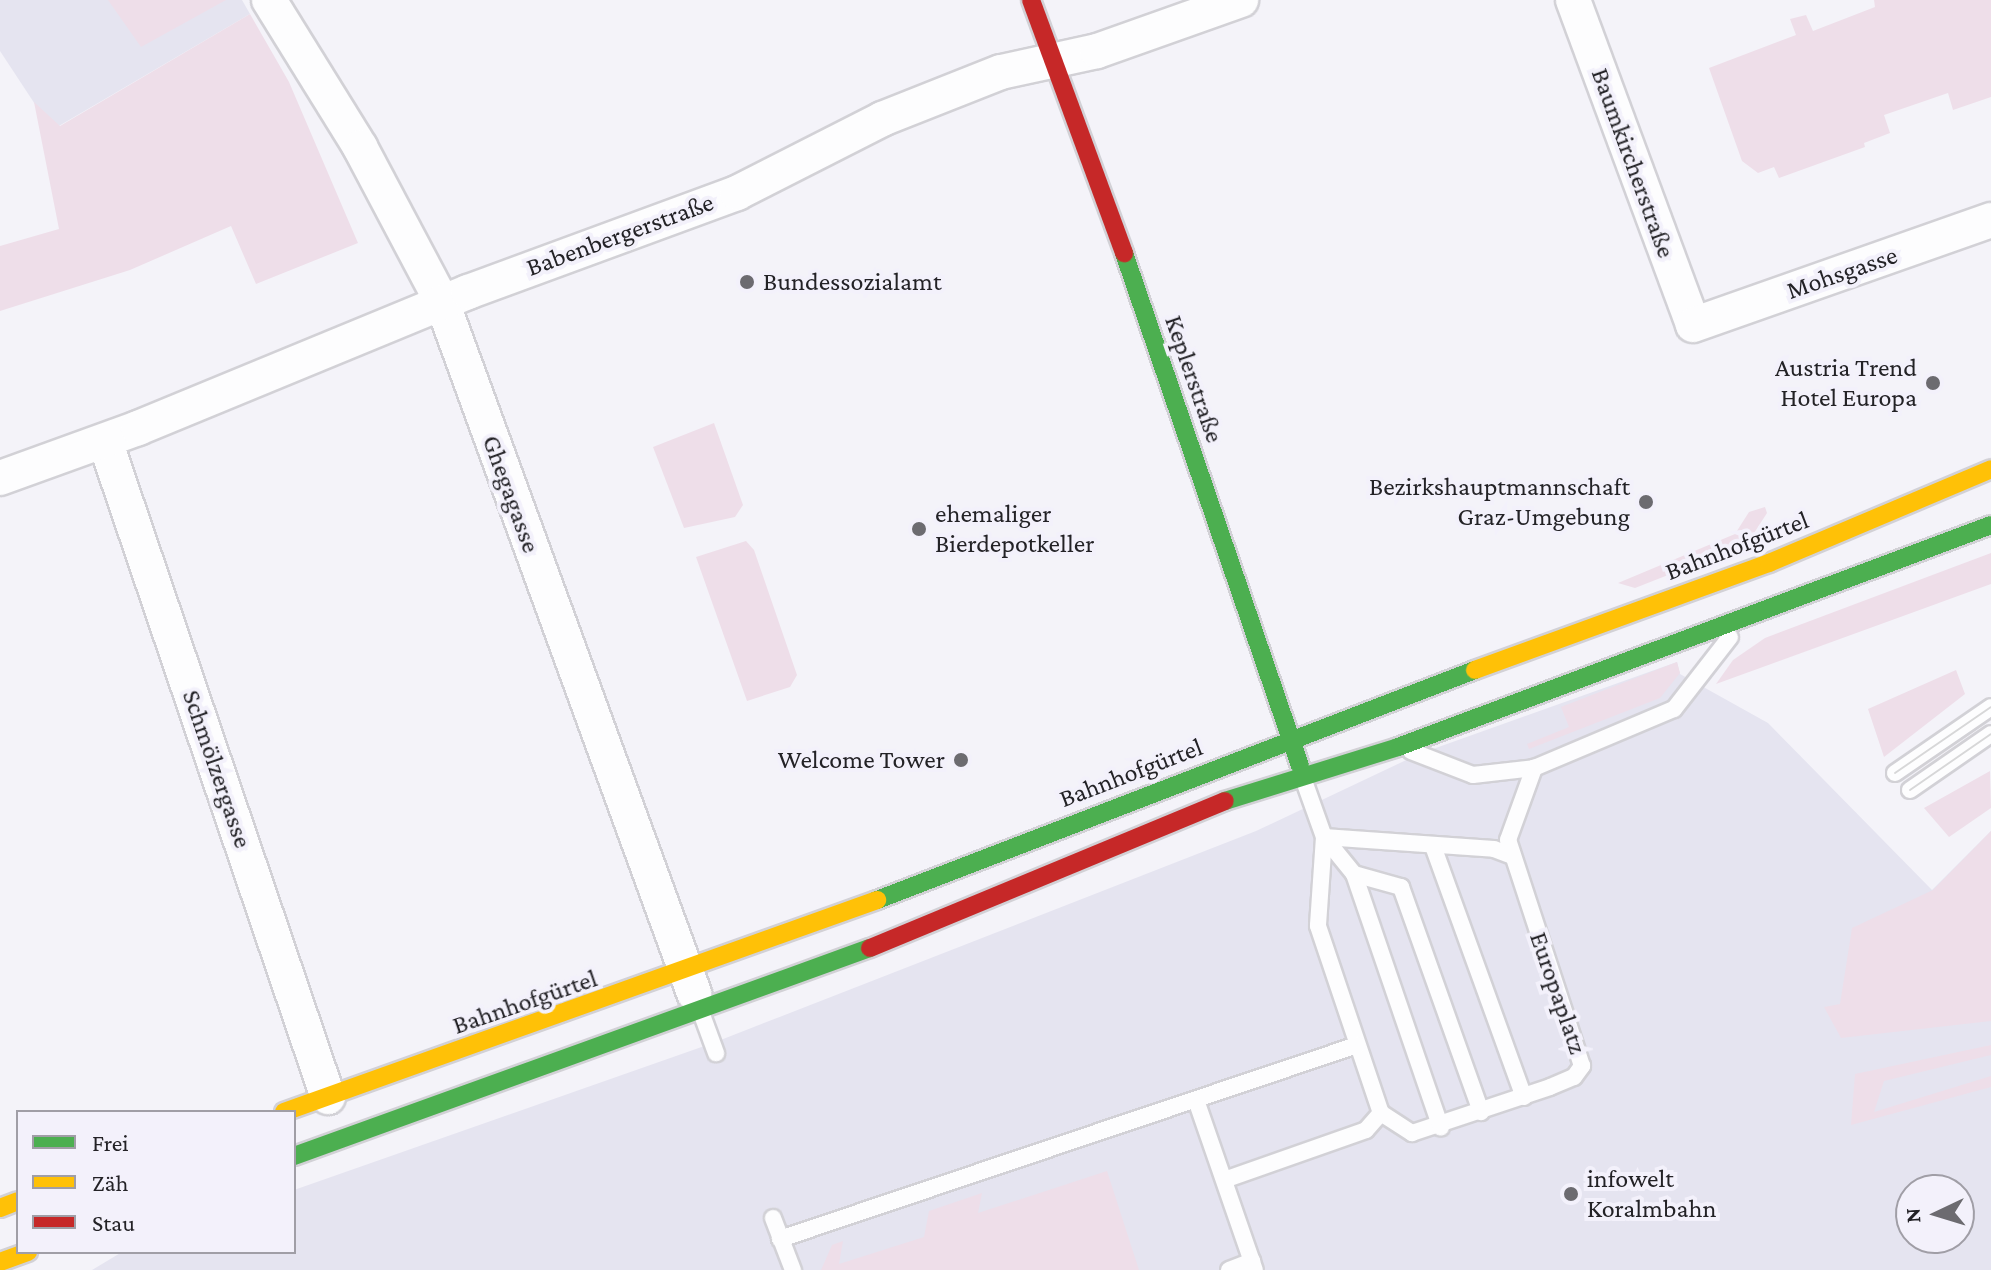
<!DOCTYPE html>
<html>
<head>
<meta charset="utf-8">
<style>
  body { margin:0 }
  #map { position:relative; width:1991px; height:1270px; overflow:hidden; background:#f4f3f9; font-family:"Crimson Pro",serif }
  div>[style] { position:absolute }
  .built>* { inset:0; background:#e5e4f0 }
  .green>* { inset:0; background:#eedee9 }
  .roads { filter:drop-shadow(2px 0 #d2d1d6) drop-shadow(-2px 0 #d2d1d6) drop-shadow(0 2px #d2d1d6) drop-shadow(0 -2px #d2d1d6) }
  .lane>* { height:16px; margin:-8px; padding:0 8px; transform-origin:8px; border-radius:8px; background:#fdfdfe }
  .street>* { height:34px; margin:-17px; padding:0 17px; transform-origin:17px; border-radius:17px; background:#fdfdfe }
  .fast>* { height:18px; margin:-9px; padding:0 9px; transform-origin:9px; border-radius:9px; background:#4caf50 }
  .slow>* { height:18px; margin:-9px; padding:0 9px; transform-origin:9px; border-radius:9px; background:#ffc107 }
  .jam>* { height:18px; margin:-9px; padding:0 9px; transform-origin:9px; border-radius:9px; background:#c62828 }
  .tram>* { height:2px; margin:-1px; padding:0 1px; transform-origin:1px; border-radius:1px; background:#d7d7d8 }
  .dots>* { width:22px; height:22px; translate:-50% -50%; box-sizing:border-box; border:4px solid #f3f1fb; border-radius:50% }
  span { translate:-50% -50%; white-space:nowrap; text-align:center; line-height:1.15; -webkit-text-stroke:8px #f3f1fb; paint-order:stroke }
  .street-label { font-size:26px; color:#232226 }
  .poi-label { font-size:26px; color:#232226 }
  .left { translate:0 -50%; text-align:left }
  .right { translate:-100% -50%; text-align:right }
  .legend { position:absolute; left:16px; top:1110px; width:280px; height:144px; box-sizing:border-box; background:#f3f1fb; border:2px solid #a09ea6; margin:0; padding:10px 14px; list-style:none; font-size:24px; color:#232226 }
  .legend li { display:flex; align-items:center; gap:16px; height:40px }
  .legend b { width:40px; border:2px solid #a09ea6 }
  .north { position:absolute; left:1895px; top:1174px; width:80px; height:80px; box-sizing:border-box; background:#f3f1fb; border:2px solid #a09ea6; border-radius:50%; rotate:266deg; font-size:22px; font-weight:700; line-height:32px; text-align:center; color:#232226 }
  .north::after { content:''; display:block; margin:auto; width:28px; height:36px; background:#6c6b70; clip-path:polygon(50% 0,100% 100%,50% 72%,0 100%) }
</style>
</head>
<body>
<div id="map">
  <div class="built">
    <div style="clip-path:polygon(0 0,242px 0,250px 14px,52px 130px,0 51px)"></div>
    <div style="clip-path:polygon(evenodd,1677px 662px,1680px 674px,1768px 723px,1932px 890px,1991px 831px,1991px 1270px,92px 1270px,122px 1252px,294px 1252px,294px 1190px,713px 1043px,1256px 831px,1419px 754px,1677px 662px,1911px 1190px,1959px 1190px,1959px 1238px,1911px 1238px,1911px 1190px)"></div>
  </div>
  <div class="green">
    <div style="clip-path:polygon(108px 0,226px 0,141px 47px)"></div>
    <div style="clip-path:polygon(1874px 0,1991px 0,1991px 97px,1953px 110px,1948px 93px,1884px 115px,1890px 133px,1864px 143px,1865px 147px,1779px 178px,1774px 167px,1758px 173px,1742px 161px,1709px 68px,1796px 35px,1790px 19px,1806px 15px,1813px 31px,1875px 7px)"></div>
    <div style="clip-path:polygon(250px 14px,289px 82px,358px 243px,256px 284px,231px 226px,130px 270px,0 311px,0 246px,59px 229px,34px 102px,60px 126px)"></div>
    <div style="clip-path:polygon(714px 423px,743px 505px,735px 517px,684px 528px,653px 447px)"></div>
    <div style="clip-path:polygon(1765px 507px,1767px 513px,1747px 544px,1635px 588px,1618px 583px,1735px 534px,1749px 512px)"></div>
    <div style="clip-path:polygon(746px 541px,754px 550px,797px 675px,790px 687px,747px 701px,696px 557px)"></div>
    <div style="clip-path:polygon(1991px 553px,1991px 584px,1716px 684px,1733px 660px,1765px 638px)"></div>
    <div style="clip-path:polygon(1677px 662px,1680px 673px,1660px 698px,1529px 749px,1527px 744px,1569px 727px,1561px 707px)"></div>
    <div style="clip-path:polygon(1956px 670px,1965px 694px,1884px 757px,1868px 709px)"></div>
    <div style="clip-path:polygon(1990px 771px,1991px 808px,1949px 837px,1924px 808px)"></div>
    <div style="clip-path:polygon(1991px 831px,1991px 1021px,1841px 1038px,1824px 1007px,1840px 1004px,1852px 928px,1933px 890px)"></div>
    <div style="clip-path:polygon(1991px 1045px,1991px 1055px,1884px 1081px,1874px 1112px,1991px 1076px,1991px 1087px,1851px 1125px,1855px 1074px)"></div>
    <div style="clip-path:polygon(1107px 1171px,1139px 1270px,821px 1270px,832px 1245px,843px 1241px,839px 1264px,924px 1237px,929px 1211px,982px 1193px,978px 1213px)"></div>
  </div>
  <div class="roads">
    <div class="lane">
      <div style="left:1411px;top:751px;width:66px;rotate:21.2deg"></div>
      <div style="left:1473px;top:775px;width:61px;rotate:-6.5deg"></div>
      <div style="left:1534px;top:768px;width:152px;rotate:-22.9deg"></div>
      <div style="left:1674px;top:709px;width:91px;rotate:-52.1deg"></div>
      <div style="left:1895px;top:773px;width:116px;rotate:-34.5deg"></div>
      <div style="left:1303px;top:778px;width:63px;rotate:70.4deg"></div>
      <div style="left:1324px;top:837px;width:89px;rotate:93.9deg"></div>
      <div style="left:1318px;top:926px;width:197px;rotate:71.4deg"></div>
      <div style="left:1381px;top:1113px;width:37px;rotate:33deg"></div>
      <div style="left:1412px;top:1133px;width:145px;rotate:-18.4deg"></div>
      <div style="left:1550px;top:1087px;width:26px;rotate:-23deg"></div>
      <div style="left:1574px;top:1077px;width:14px;rotate:-54deg"></div>
      <div style="left:1582px;top:1066px;width:238px;rotate:-108.1deg"></div>
      <div style="left:1508px;top:840px;width:77px;rotate:-70.1deg"></div>
      <div style="left:1910px;top:790px;width:98px;rotate:-34.7deg"></div>
      <div style="left:1324px;top:837px;width:48px;rotate:51deg"></div>
      <div style="left:1354px;top:874px;width:268px;rotate:71.1deg"></div>
      <div style="left:1324px;top:837px;width:170px;rotate:4deg"></div>
      <div style="left:1494px;top:849px;width:19px;rotate:21deg"></div>
      <div style="left:1433px;top:846px;width:267px;rotate:70.1deg"></div>
      <div style="left:1354px;top:874px;width:49px;rotate:15.5deg"></div>
      <div style="left:1401px;top:887px;width:239px;rotate:70.4deg"></div>
      <div style="left:701px;top:1012px;width:44px;rotate:69.9deg"></div>
      <div style="left:1196px;top:1100px;width:180px;rotate:70.9deg"></div>
      <div style="left:1227px;top:1179px;width:147px;rotate:-19.4deg"></div>
      <div style="left:1366px;top:1130px;width:23px;rotate:-49deg"></div>
      <div style="left:773px;top:1218px;width:56px;rotate:69deg"></div>
      <div style="left:780px;top:1239px;width:609px;rotate:-18.58deg"></div>
      <div style="left:1229px;top:1270px;width:25px;rotate:-21deg"></div>
    </div>
    <div class="street">
      <div style="left:269px;top:0;width:173px;rotate:58.2deg"></div>
      <div style="left:360px;top:147px;width:175px;rotate:62.1deg"></div>
      <div style="left:442px;top:302px;width:736px;rotate:69.96deg"></div>
      <div style="left:1573px;top:0;width:346px;rotate:69.7deg"></div>
      <div style="left:1693px;top:325px;width:316px;rotate:-19.4deg"></div>
      <div style="left:105px;top:441px;width:693px;rotate:71.23deg"></div>
      <div style="left:0;top:478px;width:147px;rotate:-19.9deg"></div>
      <div style="left:138px;top:428px;width:357px;rotate:-22.4deg"></div>
      <div style="left:468px;top:292px;width:287px;rotate:-20.2deg"></div>
      <div style="left:737px;top:193px;width:163px;rotate:-27deg"></div>
      <div style="left:882px;top:119px;width:128px;rotate:-21.6deg"></div>
      <div style="left:1001px;top:72px;width:98px;rotate:-12.3deg"></div>
      <div style="left:1097px;top:51px;width:153px;rotate:-19.5deg"></div>
    </div>
    <div class="fast">
      <div style="left:1124px;top:253px;width:542px;rotate:71.06deg"></div>
      <div style="left:1225px;top:801px;width:181px;rotate:-17.3deg"></div>
      <div style="left:1398px;top:747px;width:633px;rotate:-20.52deg"></div>
      <div style="left:877px;top:900px;width:641px;rotate:-21.04deg"></div>
      <div style="left:294px;top:1156px;width:612px;rotate:-19.86deg"></div>
    </div>
    <div class="slow">
      <div style="left:1475px;top:670px;width:313px;rotate:-20deg"></div>
      <div style="left:1769px;top:563px;width:241px;rotate:-22.9deg"></div>
      <div style="left:284px;top:1112px;width:630px;rotate:-19.67deg"></div>
      <div style="left:0;top:1208px;width:19px;rotate:-21deg"></div>
      <div style="left:0;top:1262px;width:30px;rotate:-20deg"></div>
    </div>
    <div class="jam">
      <div style="left:1031px;top:0;width:270px;rotate:69.8deg"></div>
      <div style="left:870px;top:948px;width:384px;rotate:-22.5deg"></div>
    </div>
  </div>
  <div class="tram">
    <div style="left:1895px;top:773px;width:116px;rotate:-34.5deg"></div>
    <div style="left:1910px;top:790px;width:98px;rotate:-34.7deg"></div>
  </div>
  <div class="dots">
    <div style="left:747px;top:282px;background:#6c6b70"></div>
    <div style="left:1933px;top:383px;background:#6c6b70"></div>
    <div style="left:1646px;top:502px;background:#6c6b70"></div>
    <div style="left:919px;top:529px;background:#6c6b70"></div>
    <div style="left:961px;top:760px;background:#6c6b70"></div>
    <div style="left:1571px;top:1194px;background:#6c6b70"></div>
  </div>
  <div class="street-label">
    <span style="left:1633px;top:163px;rotate:70deg">Baumkircherstraße</span>
    <span style="left:620px;top:235px;rotate:-20deg">Babenbergerstraße</span>
    <span style="left:1842px;top:273px;rotate:-19deg">Mohsgasse</span>
    <span style="left:1194px;top:379px;rotate:71deg">Keplerstraße</span>
    <span style="left:511px;top:494px;rotate:70deg">Ghegagasse</span>
    <span style="left:1737px;top:546px;rotate:-21deg">Bahnhofgürtel</span>
    <span style="left:217px;top:769px;rotate:71deg">Schmölzergasse</span>
    <span style="left:1131px;top:773px;rotate:-21deg">Bahnhofgürtel</span>
    <span style="left:1558px;top:993px;rotate:71deg">Europaplatz</span>
    <span style="left:525px;top:1002px;rotate:-19deg">Bahnhofgürtel</span>
  </div>
  <div class="poi-label">
    <span class="left" style="left:763px;top:282px">Bundessozialamt</span>
    <span class="right" style="left:1917px;top:383px">Austria Trend<br>Hotel Europa</span>
    <span class="right" style="left:1630px;top:502px">Bezirkshauptmannschaft<br>Graz-Umgebung</span>
    <span class="left" style="left:935px;top:529px">ehemaliger<br>Bierdepotkeller</span>
    <span class="right" style="left:945px;top:760px">Welcome Tower</span>
    <span class="left" style="left:1587px;top:1194px">infowelt<br>Koralmbahn</span>
  </div>
  <ul class="legend">
  <li><b style="height:10px;background:#4caf50"></b>Frei</li>
  <li><b style="height:10px;background:#ffc107"></b>Zäh</li>
  <li><b style="height:10px;background:#c62828"></b>Stau</li>
  </ul>
  <div class="north">N</div>
</div>
</body>
</html>
